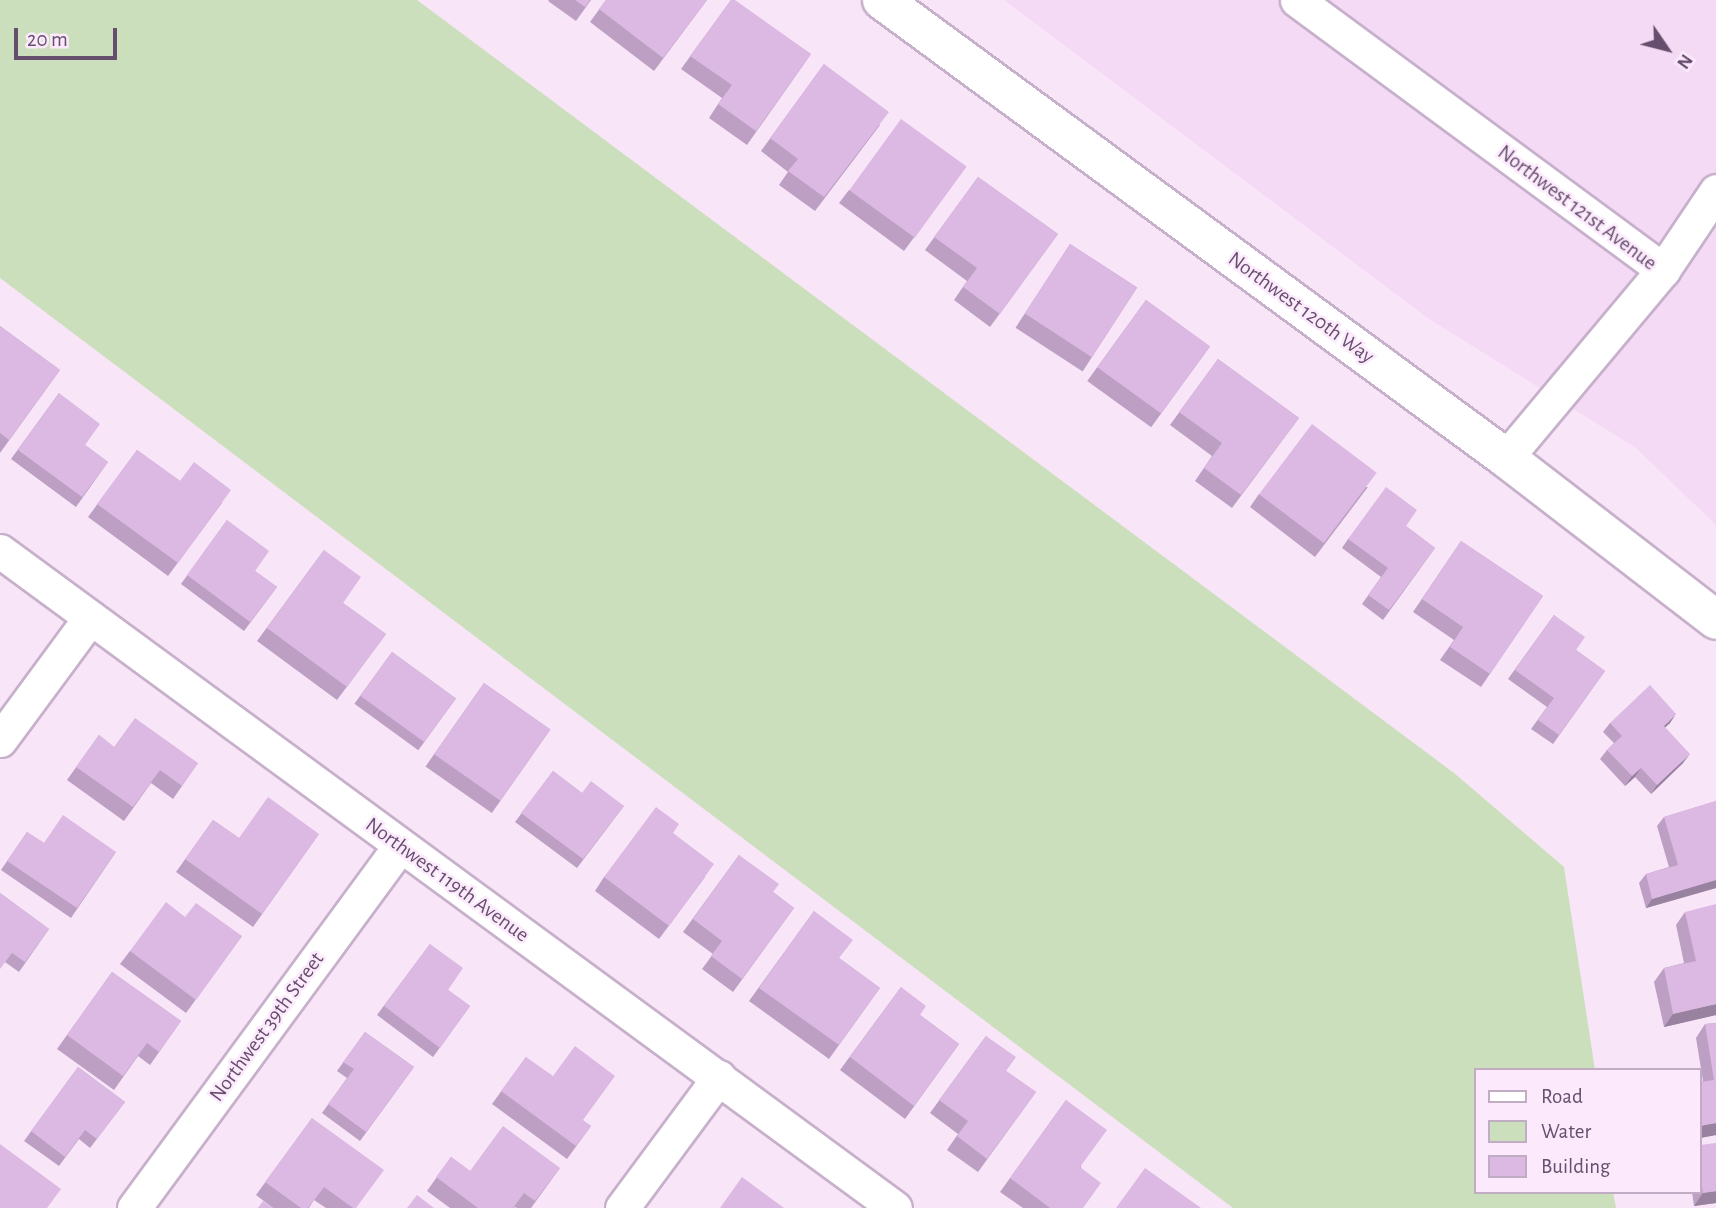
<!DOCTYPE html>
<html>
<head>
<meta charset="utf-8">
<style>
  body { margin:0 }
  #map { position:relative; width:1716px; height:1208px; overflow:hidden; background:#f9e5f8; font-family:"Alegreya Sans",sans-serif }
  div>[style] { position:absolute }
  .residential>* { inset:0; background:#f4daf4 }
  .water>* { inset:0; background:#ccdfbc }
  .roads { filter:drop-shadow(2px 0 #c7b0cb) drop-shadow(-2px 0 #c7b0cb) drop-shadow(0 2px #c7b0cb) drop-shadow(0 -2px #c7b0cb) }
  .minor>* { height:33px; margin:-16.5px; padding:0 16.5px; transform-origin:16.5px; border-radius:16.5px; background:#fff }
  .tertiary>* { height:38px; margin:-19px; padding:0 19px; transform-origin:19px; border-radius:19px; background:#fff }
  .wall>* { inset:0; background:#bc9fc3; transform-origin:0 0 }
  .shaded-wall>* { inset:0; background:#99829f }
  .building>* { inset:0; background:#dbb9e3; transform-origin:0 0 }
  span { translate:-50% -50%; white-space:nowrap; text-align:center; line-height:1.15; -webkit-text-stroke:5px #fceafc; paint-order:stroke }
  .street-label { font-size:21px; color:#664e6e }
  .legend { position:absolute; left:1474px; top:1068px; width:228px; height:126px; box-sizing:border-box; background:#fceafc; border:2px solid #c0acc3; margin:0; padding:9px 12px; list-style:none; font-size:21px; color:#664e6e }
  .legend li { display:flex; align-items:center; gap:14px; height:35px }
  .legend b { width:35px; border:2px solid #c0acc3 }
  .north { position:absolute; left:1632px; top:14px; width:70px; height:70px; -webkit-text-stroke:5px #fceafc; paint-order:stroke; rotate:125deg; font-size:19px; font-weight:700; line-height:28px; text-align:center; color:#664e6e }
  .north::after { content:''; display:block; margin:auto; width:24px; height:32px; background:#664e6e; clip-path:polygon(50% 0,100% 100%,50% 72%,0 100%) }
  .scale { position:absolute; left:14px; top:28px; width:103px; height:32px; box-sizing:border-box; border:4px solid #664e6e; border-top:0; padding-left:9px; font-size:21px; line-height:24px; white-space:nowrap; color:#664e6e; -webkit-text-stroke:5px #fceafc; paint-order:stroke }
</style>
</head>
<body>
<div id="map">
  <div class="residential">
    <div style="clip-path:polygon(1004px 0,1716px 0,1716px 525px,1636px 448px,1429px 319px)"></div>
  </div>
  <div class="water">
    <div style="clip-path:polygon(0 0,417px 0,1454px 773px,1564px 867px,1595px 1070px,1476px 1070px,1476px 1192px,1613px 1192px,1616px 1208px,1233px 1208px,0 278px)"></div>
  </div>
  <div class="roads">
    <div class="minor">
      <div style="left:1297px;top:0;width:455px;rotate:36.4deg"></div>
      <div style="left:1663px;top:270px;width:245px;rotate:129.9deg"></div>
      <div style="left:1663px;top:270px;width:95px;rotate:-56.1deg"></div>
      <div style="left:0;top:551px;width:1110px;rotate:36.28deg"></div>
      <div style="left:0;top:740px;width:152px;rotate:-53.6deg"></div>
      <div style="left:134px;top:1208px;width:449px;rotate:-53.7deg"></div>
      <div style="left:622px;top:1208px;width:163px;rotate:-53.5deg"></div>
    </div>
    <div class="tertiary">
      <div style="left:882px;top:0;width:774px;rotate:36.28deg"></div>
      <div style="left:1506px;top:458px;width:265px;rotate:37.6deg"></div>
    </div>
  </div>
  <div class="wall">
    <div style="clip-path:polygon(549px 0,591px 0,576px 21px,548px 1px)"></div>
    <div style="clip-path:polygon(606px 0,707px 0,654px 71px,590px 22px)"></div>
    <div style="clip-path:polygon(731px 0,811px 54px,747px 145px,709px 118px,722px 98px,681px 69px)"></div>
    <div style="clip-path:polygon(824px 64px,880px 125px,815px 211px,779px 185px,788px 172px,761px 151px)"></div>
    <div style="clip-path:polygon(966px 167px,904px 251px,839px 203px,849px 190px)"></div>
    <div style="clip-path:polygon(978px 177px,1058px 234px,990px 327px,954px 300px,967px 281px,925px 250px)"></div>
    <div style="left:1070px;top:244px;width:80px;height:100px;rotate:33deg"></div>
    <div style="left:1146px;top:300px;width:79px;height:100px;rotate:36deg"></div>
    <div style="clip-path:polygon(0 326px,60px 370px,0 453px)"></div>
    <div style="clip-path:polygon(1218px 359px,1299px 418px,1232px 508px,1195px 481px,1212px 456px,1170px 425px)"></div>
    <div style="clip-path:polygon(59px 393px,85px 445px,108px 462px,76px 507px,11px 459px)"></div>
    <div style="clip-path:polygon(137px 450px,180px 481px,222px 503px,168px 576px,88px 517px)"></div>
    <div style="clip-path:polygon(1368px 487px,1315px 557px,1250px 507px,1259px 494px)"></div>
    <div style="clip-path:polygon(227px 520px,255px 571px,277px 587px,244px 631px,181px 584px)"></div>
    <div style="clip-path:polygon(1406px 526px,1435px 548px,1383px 620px,1362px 604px,1381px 577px,1342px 548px,1348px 539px)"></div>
    <div style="clip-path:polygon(1461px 541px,1543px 596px,1481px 687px,1440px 660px,1454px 640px,1413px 612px)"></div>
    <div style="clip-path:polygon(324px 550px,343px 603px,386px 634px,337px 700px,257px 641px)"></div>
    <div style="clip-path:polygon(1554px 615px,1576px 650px,1605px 671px,1553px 744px,1531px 729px,1547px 707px,1508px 679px)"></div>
    <div style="left:392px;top:652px;width:79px;height:64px;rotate:36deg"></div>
    <div style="left:484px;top:683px;width:81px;height:102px;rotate:35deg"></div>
    <div style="clip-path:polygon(1610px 723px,1670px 723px,1665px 727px,1683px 763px,1651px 794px,1635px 777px,1625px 786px,1600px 759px,1607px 750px,1614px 743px,1603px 732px)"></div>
    <div style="clip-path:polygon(99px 735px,114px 747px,198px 763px,173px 799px,151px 783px,124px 821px,67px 780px)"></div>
    <div style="clip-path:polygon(553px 771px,582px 793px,624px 806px,577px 868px,515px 822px)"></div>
    <div style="clip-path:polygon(1716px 801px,1716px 888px,1646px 908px,1639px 883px,1646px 874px,1669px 867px,1657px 826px,1664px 817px)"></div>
    <div style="clip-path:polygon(213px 820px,239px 838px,319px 834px,253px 927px,176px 872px)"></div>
    <div style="clip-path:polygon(27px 832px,44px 843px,116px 852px,71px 918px,1px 870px)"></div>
    <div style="clip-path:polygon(673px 833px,705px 877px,659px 939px,595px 891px,604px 877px)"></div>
    <div style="clip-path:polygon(739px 855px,773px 892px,794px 908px,733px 992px,702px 969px,713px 954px,683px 932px)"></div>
    <div style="clip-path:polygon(0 893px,49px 929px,19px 972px,5px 962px)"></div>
    <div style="clip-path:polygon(814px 911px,839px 958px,880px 988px,829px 1059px,749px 1001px)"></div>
    <div style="clip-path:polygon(1685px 912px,1716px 1015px,1664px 1027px,1654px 982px,1664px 968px,1684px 963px,1676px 925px)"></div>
    <div style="clip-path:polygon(185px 917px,242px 936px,186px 1013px,120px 964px,130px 951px)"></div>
    <div style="clip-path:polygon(430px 944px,448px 990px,470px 1006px,433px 1057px,377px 1015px)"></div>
    <div style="clip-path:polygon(112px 972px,181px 1021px,150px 1065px,138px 1056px,114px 1090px,57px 1049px)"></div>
    <div style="clip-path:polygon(901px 987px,920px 1015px,959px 1044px,905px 1119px,840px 1070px)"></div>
    <div style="clip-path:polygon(1716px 1023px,1716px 1135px,1700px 1138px,1700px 1082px,1703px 1081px,1696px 1038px,1705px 1024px)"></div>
    <div style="clip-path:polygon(365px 1032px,414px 1067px,360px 1141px,322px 1113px,347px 1078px,337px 1071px)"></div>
    <div style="clip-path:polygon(986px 1036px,1006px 1071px,1036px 1092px,978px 1172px,947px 1150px,958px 1134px,930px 1113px)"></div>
    <div style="clip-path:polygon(526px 1057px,583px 1121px,591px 1126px,567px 1159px,492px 1104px)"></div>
    <div style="clip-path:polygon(78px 1067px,125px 1102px,90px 1148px,79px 1139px,59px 1166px,24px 1141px)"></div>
    <div style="clip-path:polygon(1066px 1100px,1081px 1167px,1083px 1208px,1023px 1208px,1000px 1192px)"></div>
    <div style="clip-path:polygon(312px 1118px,356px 1208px,326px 1208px,314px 1200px,309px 1208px,273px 1208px,256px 1195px)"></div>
    <div style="clip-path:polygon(1700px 1145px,1716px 1203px,1694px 1206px,1692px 1192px,1700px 1192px)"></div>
    <div style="clip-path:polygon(451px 1157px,470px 1171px,560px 1168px,531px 1208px,517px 1208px,515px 1207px,514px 1208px,450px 1208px,427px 1191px)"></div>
  </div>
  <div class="shaded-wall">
    <div style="clip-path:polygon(1676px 714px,1670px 723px,1657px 735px,1664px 726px)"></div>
    <div style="clip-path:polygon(1690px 754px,1683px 763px,1651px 794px,1657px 785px)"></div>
    <div style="clip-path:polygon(1641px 768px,1635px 777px,1625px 786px,1632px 776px)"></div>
    <div style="clip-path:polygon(1716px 880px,1716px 888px,1646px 908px,1652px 899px)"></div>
    <div style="clip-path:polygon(1716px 1004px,1716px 1015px,1664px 1027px,1673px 1014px)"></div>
    <div style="clip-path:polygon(1716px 1123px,1716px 1135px,1700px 1138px,1700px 1126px)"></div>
    <div style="clip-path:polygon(1716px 1191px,1716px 1203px,1694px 1206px,1703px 1193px)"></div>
  </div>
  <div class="building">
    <div style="clip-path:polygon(575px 0,590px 0,585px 7px)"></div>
    <div style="clip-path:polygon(606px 0,707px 0,663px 58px,599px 9px)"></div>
    <div style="clip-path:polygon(731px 0,735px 0,811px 54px,756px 131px,718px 104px,732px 85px,690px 56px)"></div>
    <div style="clip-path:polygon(824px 64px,889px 112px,824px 197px,788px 171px,798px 159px,770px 138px)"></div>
    <div style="left:901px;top:119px;width:81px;height:88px;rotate:36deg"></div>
    <div style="clip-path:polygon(978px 177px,1058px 234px,1000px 314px,963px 287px,977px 268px,934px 237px)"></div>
    <div style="left:1070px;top:244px;width:80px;height:83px;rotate:33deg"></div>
    <div style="left:1146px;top:300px;width:79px;height:83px;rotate:36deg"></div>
    <div style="clip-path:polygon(0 326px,60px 370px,9px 440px,0 433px)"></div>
    <div style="clip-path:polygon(1218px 359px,1299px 418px,1241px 495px,1204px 468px,1222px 443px,1179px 412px)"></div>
    <div style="clip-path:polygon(59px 393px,100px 424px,85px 445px,108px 462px,82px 497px,18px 450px)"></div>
    <div style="left:1312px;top:424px;width:81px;height:88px;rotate:37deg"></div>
    <div style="clip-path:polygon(137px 450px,180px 481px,194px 462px,231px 490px,178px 563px,97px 504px)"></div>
    <div style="clip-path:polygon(1386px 487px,1417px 510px,1406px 526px,1435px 548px,1389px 610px,1368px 595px,1388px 568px,1348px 539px)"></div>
    <div style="clip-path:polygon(227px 520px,269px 551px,255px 571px,277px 587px,250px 622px,187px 575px)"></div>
    <div style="clip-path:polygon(1461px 541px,1543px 596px,1490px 674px,1450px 647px,1463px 627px,1422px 599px)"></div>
    <div style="clip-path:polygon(324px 550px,361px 577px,343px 603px,386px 634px,347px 687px,267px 628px)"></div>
    <div style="clip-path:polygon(1554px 615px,1585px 637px,1576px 650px,1605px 671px,1559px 735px,1538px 720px,1554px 698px,1515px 670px)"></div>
    <div style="left:392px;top:652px;width:79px;height:54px;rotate:36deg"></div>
    <div style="left:484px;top:683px;width:81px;height:87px;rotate:35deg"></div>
    <div style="clip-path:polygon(1650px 685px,1676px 714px,1664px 726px,1690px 754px,1657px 785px,1641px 768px,1632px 776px,1607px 750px,1622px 736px,1610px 723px)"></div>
    <div style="clip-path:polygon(135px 718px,198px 763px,182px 786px,160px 770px,133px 807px,76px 767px,99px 735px,114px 747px)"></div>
    <div style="clip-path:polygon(553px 771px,582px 793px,591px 781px,624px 806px,583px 859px,521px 813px)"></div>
    <div style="clip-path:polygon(268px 797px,319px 834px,262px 914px,185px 859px,213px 820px,239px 838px)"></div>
    <div style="clip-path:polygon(1716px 801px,1716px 880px,1652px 899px,1646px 874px,1678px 865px,1664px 817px)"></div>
    <div style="clip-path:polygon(656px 807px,679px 824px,673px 833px,714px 864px,669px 926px,604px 877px)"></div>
    <div style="clip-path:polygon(63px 815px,116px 852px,77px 908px,7px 861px,27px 832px,44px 843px)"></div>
    <div style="clip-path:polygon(739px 855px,779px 884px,773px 892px,794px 908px,742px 979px,711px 956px,722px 941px,693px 919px)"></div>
    <div style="clip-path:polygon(0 893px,49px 929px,25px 962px,12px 953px,0 969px)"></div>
    <div style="clip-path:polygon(166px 902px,185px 917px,196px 903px,242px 936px,196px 1000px,130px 951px)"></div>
    <div style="clip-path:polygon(1716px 904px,1716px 1004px,1673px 1014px,1664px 968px,1696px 961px,1685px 912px)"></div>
    <div style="clip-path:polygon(814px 911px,853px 940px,839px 958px,880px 988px,839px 1045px,759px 988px)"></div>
    <div style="clip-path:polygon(430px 944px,463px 968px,448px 990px,470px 1006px,440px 1048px,384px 1006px)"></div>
    <div style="clip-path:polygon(112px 972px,181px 1021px,159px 1052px,147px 1043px,123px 1076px,67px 1035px)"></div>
    <div style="clip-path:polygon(901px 987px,926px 1006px,920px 1015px,959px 1044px,914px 1106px,850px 1057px)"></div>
    <div style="clip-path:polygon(1716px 1023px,1716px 1123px,1700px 1126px,1700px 1082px,1714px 1080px,1705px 1024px)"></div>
    <div style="clip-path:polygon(365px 1032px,414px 1067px,366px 1132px,328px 1104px,354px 1069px,343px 1062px)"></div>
    <div style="clip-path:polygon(986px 1036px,1016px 1057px,1006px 1071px,1036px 1092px,987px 1159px,957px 1136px,968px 1121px,939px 1100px)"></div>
    <div style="clip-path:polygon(575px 1046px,615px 1076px,583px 1120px,591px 1126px,576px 1146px,501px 1091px,526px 1057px,553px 1076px)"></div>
    <div style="clip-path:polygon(78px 1067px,125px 1102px,97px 1139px,85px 1130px,65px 1157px,31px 1131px)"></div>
    <div style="clip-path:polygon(1066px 1100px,1107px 1130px,1080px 1167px,1101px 1183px,1083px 1208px,1050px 1208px,1010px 1178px)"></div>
    <div style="clip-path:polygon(312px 1118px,384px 1170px,356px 1208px,353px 1208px,324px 1187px,308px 1208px,301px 1208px,265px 1182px)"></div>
    <div style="clip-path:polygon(503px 1126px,560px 1168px,535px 1201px,524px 1193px,513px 1208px,478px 1208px,436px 1177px,451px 1157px,470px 1171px)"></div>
    <div style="clip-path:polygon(1716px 1143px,1716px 1191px,1703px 1193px,1700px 1173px,1700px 1145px)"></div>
    <div style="clip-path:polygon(0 1144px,61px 1189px,47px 1208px,0 1208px)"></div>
    <div style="clip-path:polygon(1145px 1168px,1201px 1208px,1116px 1208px)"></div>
    <div style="clip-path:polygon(742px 1177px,784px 1208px,720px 1208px)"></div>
    <div style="clip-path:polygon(417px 1195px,434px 1208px,407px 1208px)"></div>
    <div style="clip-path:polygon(263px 1201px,273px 1208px,258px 1208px)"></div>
  </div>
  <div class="street-label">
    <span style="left:1577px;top:208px;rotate:37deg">Northwest 121st Avenue</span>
    <span style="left:1301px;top:308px;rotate:36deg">Northwest 120th Way</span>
    <span style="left:447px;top:880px;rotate:36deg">Northwest 119th Avenue</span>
    <span style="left:267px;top:1027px;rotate:-54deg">Northwest 39th Street</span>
  </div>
  <ul class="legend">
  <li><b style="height:9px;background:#fff"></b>Road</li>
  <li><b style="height:19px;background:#ccdfbc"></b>Water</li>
  <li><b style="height:19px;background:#dbb9e3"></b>Building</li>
  </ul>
  <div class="north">N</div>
  <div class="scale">20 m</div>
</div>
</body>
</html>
